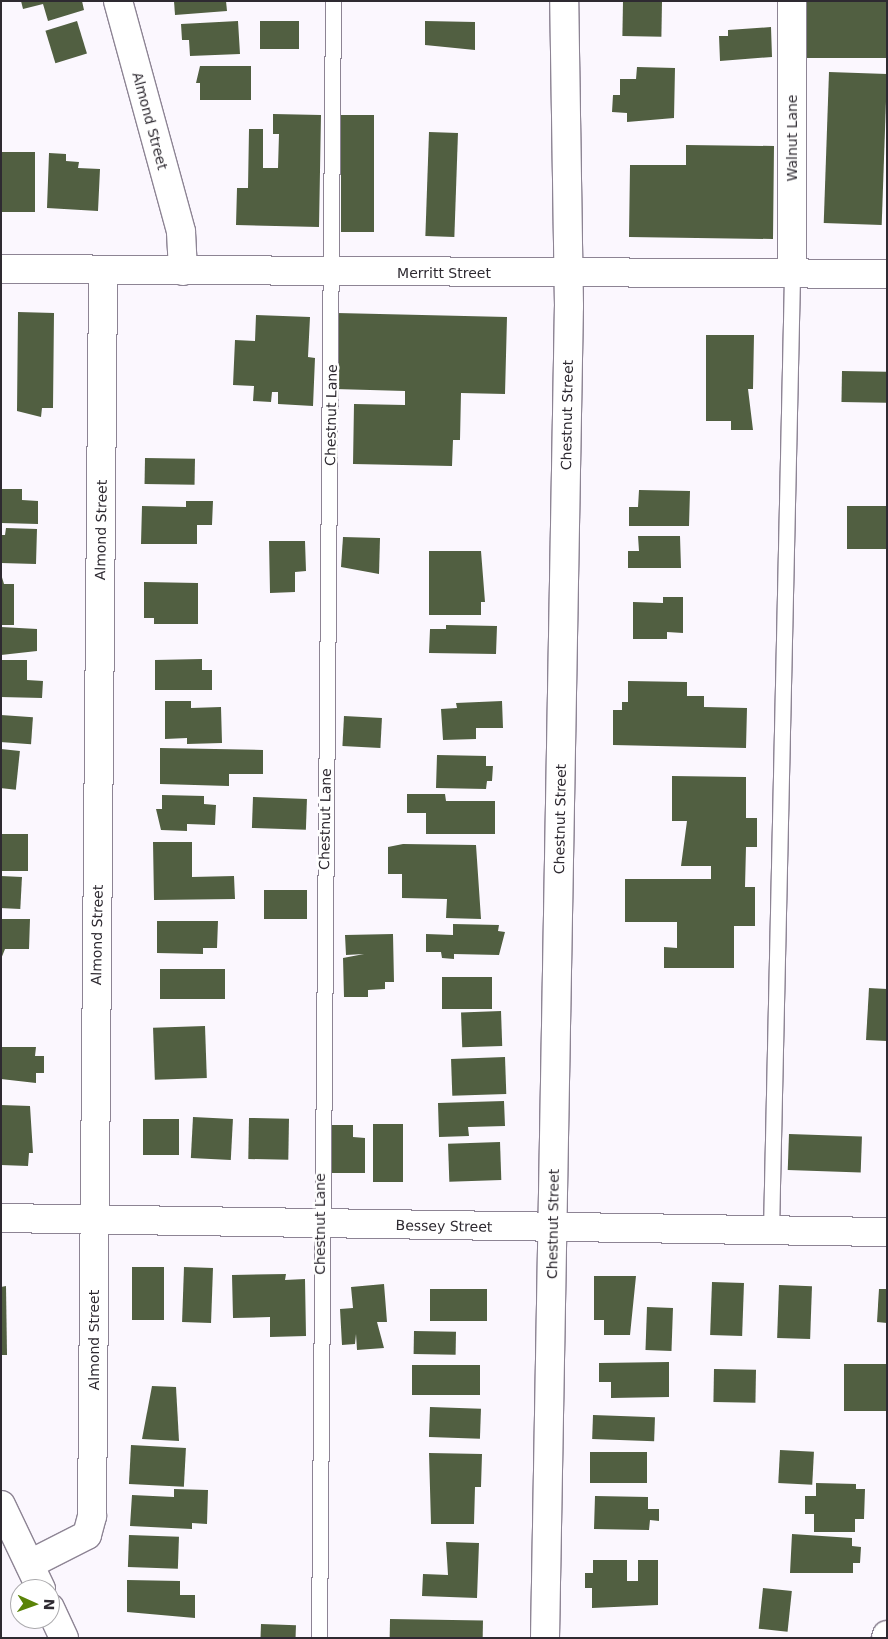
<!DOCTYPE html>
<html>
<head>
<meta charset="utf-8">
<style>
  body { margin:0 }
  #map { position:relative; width:888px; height:1639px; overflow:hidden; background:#fbf7fe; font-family:"DejaVu Sans",sans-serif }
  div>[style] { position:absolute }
  .building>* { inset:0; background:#515f41; transform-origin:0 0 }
  .roads { filter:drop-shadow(1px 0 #8d8494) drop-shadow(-1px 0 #8d8494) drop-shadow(0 1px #8d8494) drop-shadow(0 -1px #8d8494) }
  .service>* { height:15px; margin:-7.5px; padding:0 7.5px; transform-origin:7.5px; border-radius:7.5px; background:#fff }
  .minor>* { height:28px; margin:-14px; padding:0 14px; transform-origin:14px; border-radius:14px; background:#fff }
  .tertiary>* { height:28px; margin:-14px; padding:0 14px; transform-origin:14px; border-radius:14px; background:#fff }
  .secondary>* { height:28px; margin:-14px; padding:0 14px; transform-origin:14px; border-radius:14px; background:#fff }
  span { translate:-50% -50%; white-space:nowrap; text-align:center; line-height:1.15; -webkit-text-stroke:5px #fff; paint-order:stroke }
  .street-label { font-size:14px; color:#2e2a31 }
  .frame { position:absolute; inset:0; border:2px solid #2e2a31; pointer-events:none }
  .north { position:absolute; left:10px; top:1579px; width:50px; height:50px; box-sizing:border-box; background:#fff; border:1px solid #abaaad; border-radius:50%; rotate:92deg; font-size:14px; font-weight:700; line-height:20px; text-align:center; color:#2e2a31 }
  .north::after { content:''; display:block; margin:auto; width:18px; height:22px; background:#5a8307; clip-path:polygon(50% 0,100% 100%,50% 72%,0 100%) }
</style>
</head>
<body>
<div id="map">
  <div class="building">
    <div style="clip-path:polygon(21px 1px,82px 1px,84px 10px,48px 21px,43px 4px,23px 9px)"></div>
    <div style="clip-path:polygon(174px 1px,226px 1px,227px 11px,175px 15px)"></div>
    <div style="left:623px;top:1px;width:39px;height:35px;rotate:1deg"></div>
    <div style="left:804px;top:1px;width:83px;height:57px"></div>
    <div style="left:77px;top:21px;width:34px;height:33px;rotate:73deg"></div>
    <div style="clip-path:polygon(238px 21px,240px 54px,190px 56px,189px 40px,182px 40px,181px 24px)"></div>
    <div style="left:260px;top:21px;width:39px;height:28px"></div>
    <div style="clip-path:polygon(425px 21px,475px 22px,475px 50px,425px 45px)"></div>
    <div style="clip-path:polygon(771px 27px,772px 57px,720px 61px,719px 36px,728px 36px,728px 30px)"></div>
    <div style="clip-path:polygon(200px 66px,251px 66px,251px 100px,200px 100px,200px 83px,196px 83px)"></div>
    <div style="clip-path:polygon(637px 67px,675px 68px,674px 118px,627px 122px,627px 113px,612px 112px,613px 95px,620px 95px,620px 79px,636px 79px)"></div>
    <div style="left:829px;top:72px;width:58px;height:151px;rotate:2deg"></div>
    <div style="clip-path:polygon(273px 114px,321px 115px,319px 227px,236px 225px,237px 188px,248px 188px,249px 129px,263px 129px,263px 168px,278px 168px,279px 134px,273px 134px)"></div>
    <div style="left:341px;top:115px;width:33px;height:117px"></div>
    <div style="left:429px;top:132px;width:29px;height:104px;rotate:2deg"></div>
    <div style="clip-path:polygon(686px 145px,774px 146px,773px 239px,629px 237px,630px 165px,686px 165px)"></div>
    <div style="left:35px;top:152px;width:60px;height:34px;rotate:90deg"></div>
    <div style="clip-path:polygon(49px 153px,66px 154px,66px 161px,79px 162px,78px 168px,100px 169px,98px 211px,47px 208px)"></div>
    <div style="clip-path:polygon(18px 312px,54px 313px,53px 408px,42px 408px,41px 417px,17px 411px)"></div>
    <div style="clip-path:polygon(337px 313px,507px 317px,505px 394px,461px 393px,460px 440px,453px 440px,452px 466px,353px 464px,354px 404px,405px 405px,405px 391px,335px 389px)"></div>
    <div style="clip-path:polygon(256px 315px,310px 317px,308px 357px,315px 358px,313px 406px,278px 404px,278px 392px,272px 392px,271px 402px,253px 401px,254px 386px,233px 385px,235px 340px,255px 341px)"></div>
    <div style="clip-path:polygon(706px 335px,754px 335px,753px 389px,748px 389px,753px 430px,731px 430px,731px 421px,706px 421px)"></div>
    <div style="left:842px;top:371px;width:45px;height:31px;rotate:1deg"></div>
    <div style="left:145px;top:458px;width:50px;height:26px;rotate:1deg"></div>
    <div style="clip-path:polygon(1px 489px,22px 489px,22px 500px,38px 501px,38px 524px,1px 523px)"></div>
    <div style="clip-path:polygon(639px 490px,690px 491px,689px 526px,629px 526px,629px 507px,638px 507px)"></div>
    <div style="clip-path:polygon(186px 501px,213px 501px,212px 525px,197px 525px,197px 544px,141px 544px,142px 506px,186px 507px)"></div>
    <div style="left:847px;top:506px;width:40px;height:43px"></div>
    <div style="clip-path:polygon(6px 528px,37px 529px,36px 564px,1px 563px,1px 535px,5px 535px)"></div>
    <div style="clip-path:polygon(638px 536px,680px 536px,681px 568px,628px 568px,628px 551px,639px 551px)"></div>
    <div style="clip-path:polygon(343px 537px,380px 538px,379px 574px,341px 567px)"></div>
    <div style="clip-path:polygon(269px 541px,305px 541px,306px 571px,295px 572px,295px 592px,270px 593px)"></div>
    <div style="clip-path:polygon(429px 551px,481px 551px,485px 602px,481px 602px,481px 615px,429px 615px)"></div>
    <div style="clip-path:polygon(1px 574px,4px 584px,14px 584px,14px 625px,1px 625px)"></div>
    <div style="clip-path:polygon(144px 582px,198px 583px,198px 624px,154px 624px,154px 618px,144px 618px)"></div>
    <div style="clip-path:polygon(663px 597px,683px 597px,683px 633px,667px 632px,667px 639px,633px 639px,633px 602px,663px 603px)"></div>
    <div style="clip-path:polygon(446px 625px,497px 626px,496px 654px,429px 653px,430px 629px,446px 629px)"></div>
    <div style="clip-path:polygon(1px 627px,37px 629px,37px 651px,1px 655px)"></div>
    <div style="clip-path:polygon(202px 659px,202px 670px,212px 670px,212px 690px,155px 690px,155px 660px)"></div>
    <div style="clip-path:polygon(1px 660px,27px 660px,27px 680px,43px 681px,42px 698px,1px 697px)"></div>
    <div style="clip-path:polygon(628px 681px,687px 682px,687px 696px,704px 696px,704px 707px,747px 708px,746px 748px,613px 745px,613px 710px,622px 710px,622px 702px,628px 702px)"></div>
    <div style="clip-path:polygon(165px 701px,191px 701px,191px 708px,221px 707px,222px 743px,187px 744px,187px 738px,165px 739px)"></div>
    <div style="clip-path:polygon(502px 701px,503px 728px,476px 728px,476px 739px,443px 740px,441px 709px,457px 708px,456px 703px)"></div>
    <div style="left:1px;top:715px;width:32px;height:27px;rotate:4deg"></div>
    <div style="left:344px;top:716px;width:38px;height:30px;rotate:3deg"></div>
    <div style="clip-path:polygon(160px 748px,263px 750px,263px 774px,229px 774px,229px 786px,160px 784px)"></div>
    <div style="left:1px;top:749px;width:19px;height:39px;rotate:6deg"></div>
    <div style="clip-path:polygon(437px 755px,486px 756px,486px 766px,493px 766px,492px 781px,487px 781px,486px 789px,436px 788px)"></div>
    <div style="clip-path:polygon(672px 776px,746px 777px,746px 818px,757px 818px,757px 847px,746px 847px,745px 887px,755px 887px,755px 926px,734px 926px,734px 968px,664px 968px,664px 947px,677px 948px,677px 922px,625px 922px,625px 879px,711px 879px,711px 866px,681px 866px,687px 821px,672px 821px)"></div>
    <div style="clip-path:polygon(407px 794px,445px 794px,446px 801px,495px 801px,495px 834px,426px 834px,426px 813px,407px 813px)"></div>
    <div style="clip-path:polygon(162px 795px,204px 796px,204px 804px,216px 805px,215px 825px,187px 824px,187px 831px,161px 830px,156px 809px,162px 809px)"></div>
    <div style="left:253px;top:797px;width:54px;height:31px;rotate:2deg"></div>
    <div style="left:1px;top:834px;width:27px;height:37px"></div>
    <div style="clip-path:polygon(153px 842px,192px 842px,192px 877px,234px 876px,235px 899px,154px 900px)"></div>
    <div style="clip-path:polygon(403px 844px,476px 845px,481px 919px,446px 918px,447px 899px,402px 898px,402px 874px,388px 874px,388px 847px)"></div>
    <div style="left:1px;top:876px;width:21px;height:32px;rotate:3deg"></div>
    <div style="left:264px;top:890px;width:43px;height:29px"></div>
    <div style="clip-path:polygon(1px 919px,30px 919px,29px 949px,5px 949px,1px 959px)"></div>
    <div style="clip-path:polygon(157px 921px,218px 921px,217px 948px,203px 948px,203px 954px,157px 953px)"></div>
    <div style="clip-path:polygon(453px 924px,499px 925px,498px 931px,505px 932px,499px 955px,454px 954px,454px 959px,442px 958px,441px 952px,426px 952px,426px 934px,453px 935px)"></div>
    <div style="clip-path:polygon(393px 934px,394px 982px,385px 982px,385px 989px,368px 990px,368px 997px,344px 997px,343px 958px,364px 954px,346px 955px,345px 935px)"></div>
    <div style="left:160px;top:969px;width:65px;height:30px"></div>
    <div style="left:442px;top:977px;width:50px;height:32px"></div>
    <div style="clip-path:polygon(869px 988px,887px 989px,887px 1041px,866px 1040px)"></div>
    <div style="left:501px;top:1011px;width:35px;height:40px;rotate:88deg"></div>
    <div style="left:205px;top:1026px;width:52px;height:52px;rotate:88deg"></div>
    <div style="clip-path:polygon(1px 1047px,36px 1047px,35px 1056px,44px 1056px,44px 1073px,36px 1073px,36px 1083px,1px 1079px)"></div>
    <div style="left:505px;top:1057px;width:37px;height:54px;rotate:88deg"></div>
    <div style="clip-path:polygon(504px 1101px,505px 1126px,468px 1127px,469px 1136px,439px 1137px,438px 1103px)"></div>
    <div style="clip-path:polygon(1px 1105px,30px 1106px,33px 1153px,29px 1153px,28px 1166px,1px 1165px)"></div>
    <div style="left:193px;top:1117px;width:40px;height:41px;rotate:3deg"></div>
    <div style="left:249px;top:1118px;width:40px;height:41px;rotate:1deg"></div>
    <div style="left:179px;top:1119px;width:36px;height:36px;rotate:90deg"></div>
    <div style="left:373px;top:1124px;width:30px;height:58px"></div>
    <div style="clip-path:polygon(326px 1125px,353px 1125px,353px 1137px,365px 1138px,365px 1173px,326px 1173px)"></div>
    <div style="left:789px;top:1134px;width:73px;height:36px;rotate:2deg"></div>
    <div style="left:500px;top:1142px;width:38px;height:52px;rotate:88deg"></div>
    <div style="left:132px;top:1267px;width:32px;height:53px"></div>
    <div style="left:184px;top:1267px;width:29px;height:55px;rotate:2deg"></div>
    <div style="clip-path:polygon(286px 1274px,285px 1280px,305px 1279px,306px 1336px,270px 1337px,270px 1317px,233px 1318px,232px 1275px)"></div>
    <div style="clip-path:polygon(594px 1276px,636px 1276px,630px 1335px,604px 1335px,604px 1320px,594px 1320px)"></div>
    <div style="left:712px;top:1282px;width:32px;height:53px;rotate:2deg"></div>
    <div style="clip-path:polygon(384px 1284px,387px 1322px,377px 1322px,384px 1348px,357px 1350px,356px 1334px,355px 1344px,342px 1345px,340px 1309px,353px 1308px,351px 1287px)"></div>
    <div style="left:779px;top:1285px;width:33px;height:53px;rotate:2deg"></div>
    <div style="clip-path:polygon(6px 1286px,7px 1355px,1px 1355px,1px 1287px)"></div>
    <div style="left:430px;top:1289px;width:57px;height:32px"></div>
    <div style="clip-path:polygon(879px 1289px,887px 1289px,887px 1323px,877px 1322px)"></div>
    <div style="left:647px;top:1307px;width:26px;height:43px;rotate:2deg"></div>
    <div style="left:414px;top:1331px;width:42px;height:23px;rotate:1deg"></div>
    <div style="clip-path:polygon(669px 1362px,669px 1397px,611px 1398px,611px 1382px,599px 1382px,599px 1363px)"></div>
    <div style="left:844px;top:1364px;width:43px;height:47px"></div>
    <div style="left:412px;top:1365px;width:68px;height:30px"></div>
    <div style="left:714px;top:1369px;width:42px;height:33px;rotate:1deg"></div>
    <div style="clip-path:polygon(152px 1386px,176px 1387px,179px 1441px,142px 1439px)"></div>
    <div style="left:430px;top:1407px;width:51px;height:30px;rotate:2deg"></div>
    <div style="left:593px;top:1415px;width:62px;height:24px;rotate:2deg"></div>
    <div style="left:131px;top:1445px;width:55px;height:39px;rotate:3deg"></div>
    <div style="left:780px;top:1450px;width:34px;height:33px;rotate:3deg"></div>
    <div style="left:590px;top:1452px;width:57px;height:31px"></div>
    <div style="clip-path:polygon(429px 1453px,482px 1454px,481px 1487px,475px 1487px,474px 1524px,431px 1524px)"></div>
    <div style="clip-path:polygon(816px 1483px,856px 1484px,856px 1489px,865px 1489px,864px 1519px,855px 1519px,855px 1532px,814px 1532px,814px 1514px,805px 1514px,805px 1496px,816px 1496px)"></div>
    <div style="clip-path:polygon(174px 1489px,208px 1490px,207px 1524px,192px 1523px,192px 1529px,130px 1526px,132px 1495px,174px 1497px)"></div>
    <div style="clip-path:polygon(595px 1496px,648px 1497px,648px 1509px,659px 1509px,659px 1521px,650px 1520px,649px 1530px,594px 1529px)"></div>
    <div style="clip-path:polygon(792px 1534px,852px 1538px,852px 1546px,861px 1547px,860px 1563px,853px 1563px,853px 1573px,790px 1573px)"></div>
    <div style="left:129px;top:1535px;width:50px;height:32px;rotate:2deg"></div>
    <div style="clip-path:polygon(446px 1542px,479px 1543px,477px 1598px,422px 1596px,423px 1574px,448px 1575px)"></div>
    <div style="clip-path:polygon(593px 1560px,627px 1560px,627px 1581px,638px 1581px,638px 1560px,658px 1560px,658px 1605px,592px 1608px,592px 1588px,585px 1588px,585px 1573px,593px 1573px)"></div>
    <div style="clip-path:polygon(127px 1580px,180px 1581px,180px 1595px,195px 1595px,195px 1618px,127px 1612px)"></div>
    <div style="left:763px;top:1588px;width:29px;height:41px;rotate:6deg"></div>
    <div style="left:390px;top:1619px;width:93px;height:19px;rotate:1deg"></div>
    <div style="left:261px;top:1624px;width:35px;height:14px;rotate:2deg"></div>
  </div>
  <div class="roads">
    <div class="service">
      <div style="left:771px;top:1231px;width:956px;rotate:-88.74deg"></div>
      <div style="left:319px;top:1638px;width:1637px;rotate:-89.51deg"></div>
    </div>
    <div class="minor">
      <div style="left:118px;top:1px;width:239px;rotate:74.7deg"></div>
      <div style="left:181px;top:232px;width:39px;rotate:87deg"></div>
      <div style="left:792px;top:275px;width:274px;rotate:-90deg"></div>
      <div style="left:1px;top:1218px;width:886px;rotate:0.91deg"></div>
      <div style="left:30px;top:1564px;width:64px;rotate:-27deg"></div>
      <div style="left:87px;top:1535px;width:20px;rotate:-75deg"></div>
      <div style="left:92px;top:1516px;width:1246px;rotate:-89.49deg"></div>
      <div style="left:545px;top:1638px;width:1332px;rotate:-88.97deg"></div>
      <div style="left:569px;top:306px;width:305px;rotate:-90.9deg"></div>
      <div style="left:886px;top:1638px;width:3px;rotate:-72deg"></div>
    </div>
    <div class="tertiary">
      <div style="left:1px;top:269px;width:886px;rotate:0.32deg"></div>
    </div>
    <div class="secondary">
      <div style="left:1px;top:1505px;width:93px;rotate:64.5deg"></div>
      <div style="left:50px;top:1608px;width:33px;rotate:65deg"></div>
    </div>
  </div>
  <div class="street-label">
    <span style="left:150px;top:121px;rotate:75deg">Almond Street</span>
    <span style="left:792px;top:138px;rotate:-90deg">Walnut Lane</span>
    <span style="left:444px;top:273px">Merritt Street</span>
    <span style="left:331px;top:415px;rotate:-89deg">Chestnut Lane</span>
    <span style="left:567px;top:415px;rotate:-89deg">Chestnut Street</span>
    <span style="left:101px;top:530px;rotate:-89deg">Almond Street</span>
    <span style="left:325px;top:819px;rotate:-89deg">Chestnut Lane</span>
    <span style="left:560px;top:819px;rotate:-89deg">Chestnut Street</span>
    <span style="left:97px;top:935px;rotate:-89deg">Almond Street</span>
    <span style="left:320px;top:1224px;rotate:-90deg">Chestnut Lane</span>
    <span style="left:553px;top:1224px;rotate:-89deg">Chestnut Street</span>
    <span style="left:444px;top:1226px;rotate:1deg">Bessey Street</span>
    <span style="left:94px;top:1340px;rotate:-90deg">Almond Street</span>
  </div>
  <div class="frame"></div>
  <div class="north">N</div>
</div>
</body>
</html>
